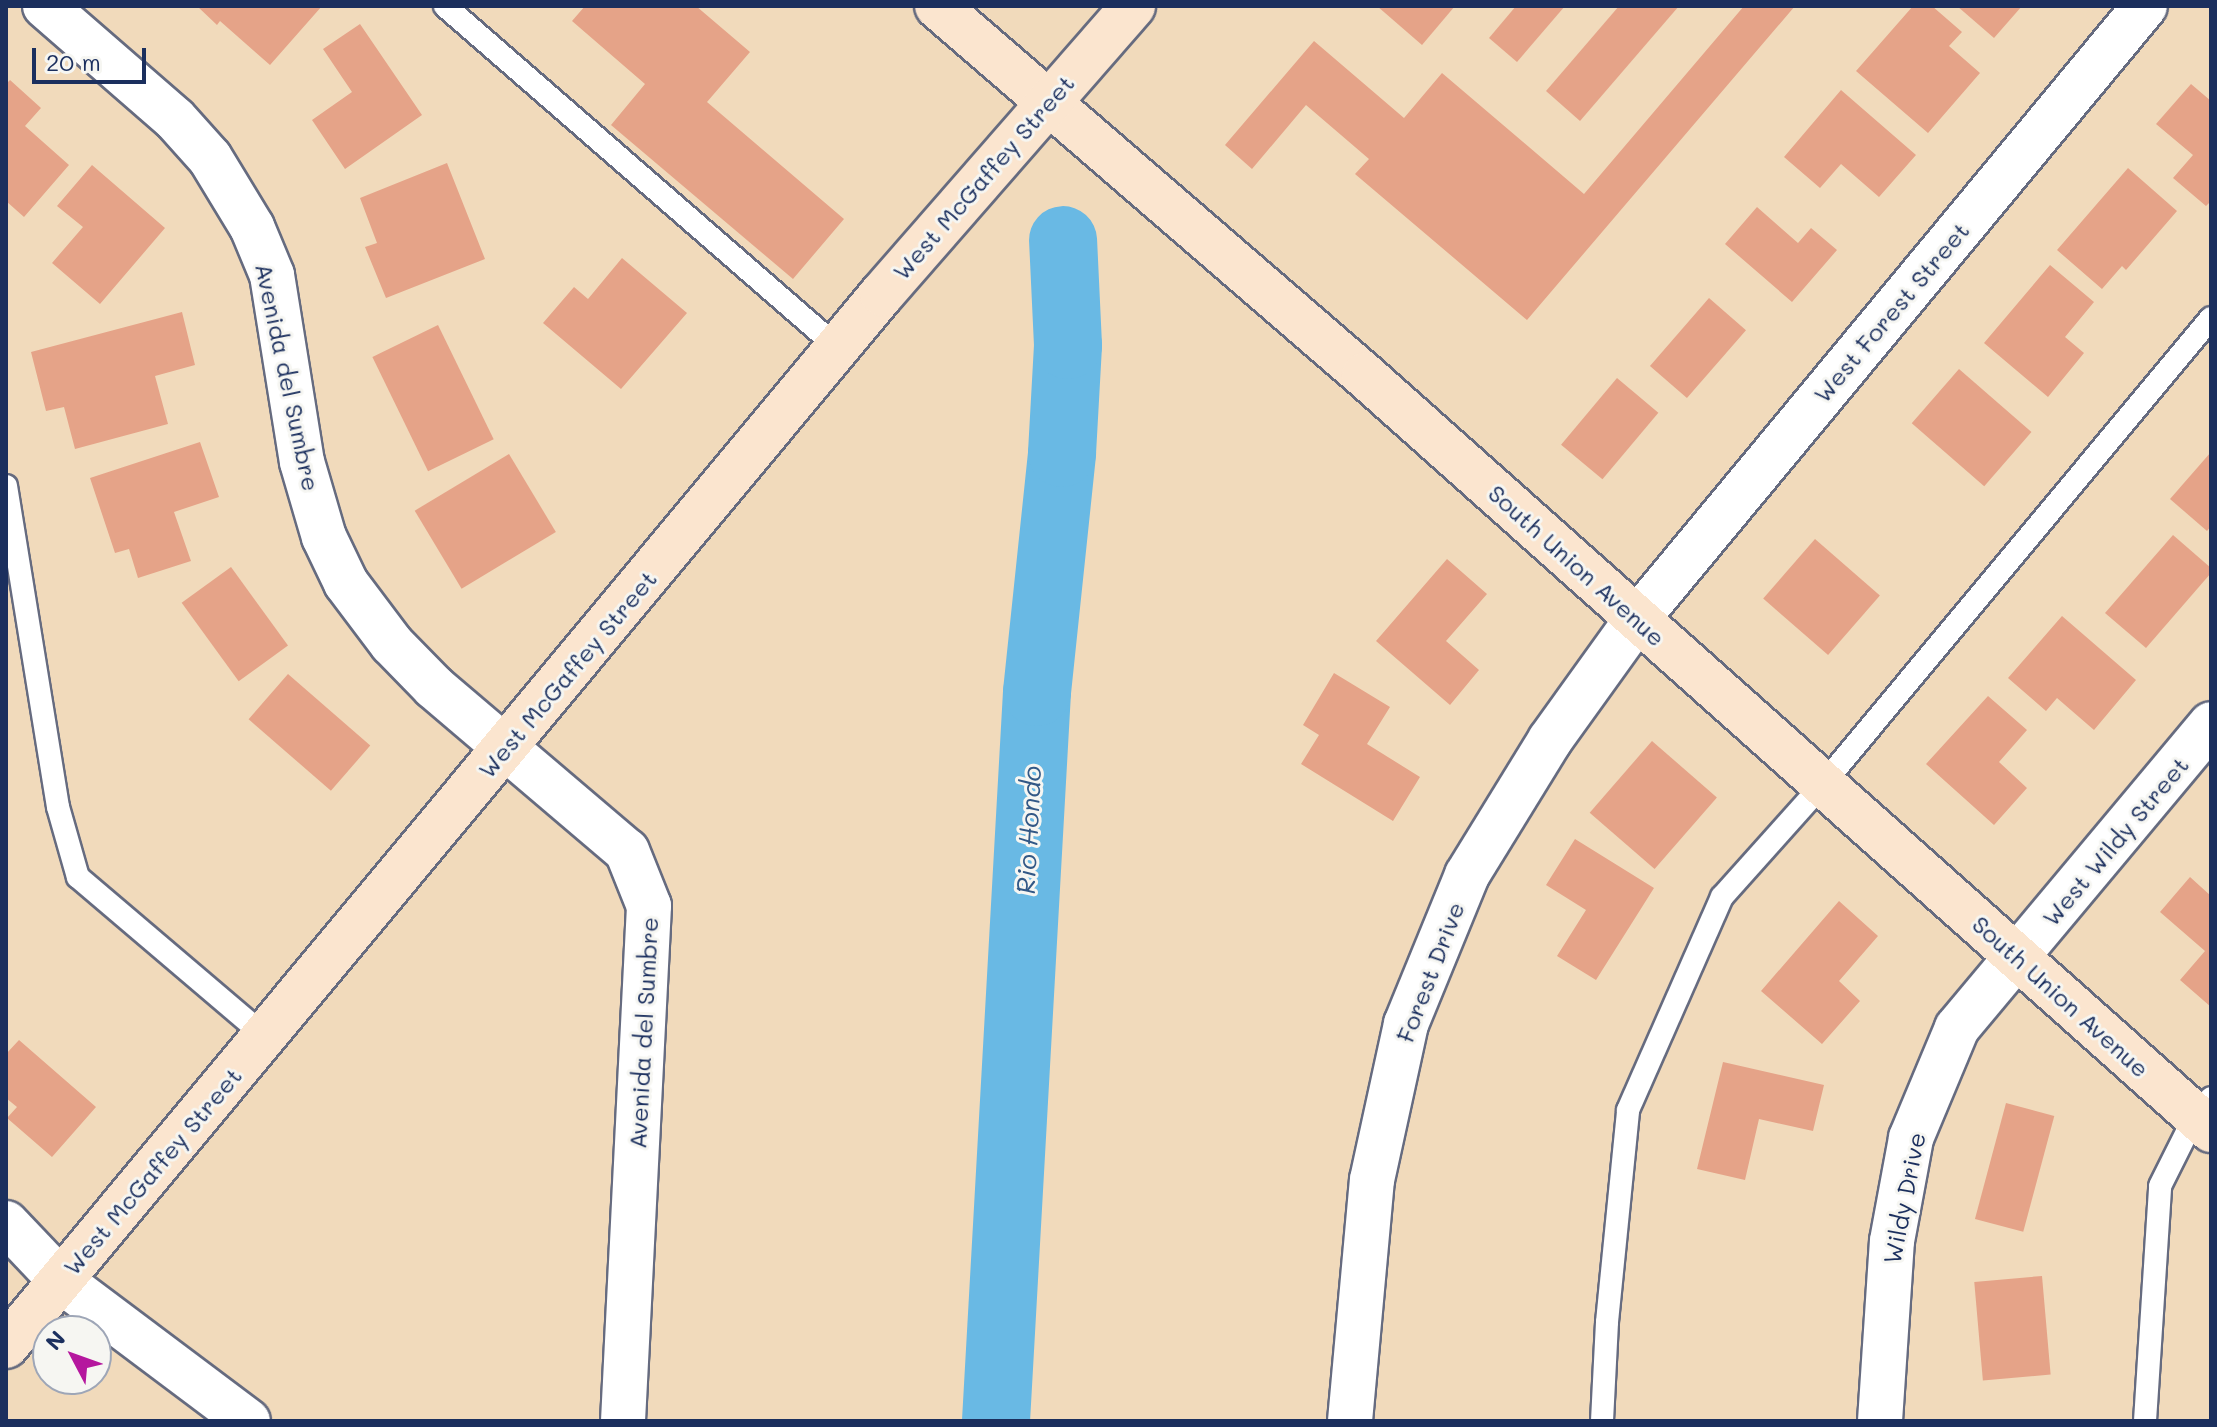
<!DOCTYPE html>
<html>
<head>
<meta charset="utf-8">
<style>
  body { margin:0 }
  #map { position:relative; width:2217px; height:1427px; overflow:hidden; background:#f1dabb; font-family:Mali,sans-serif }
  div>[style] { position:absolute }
  .river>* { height:68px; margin:-34px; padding:0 34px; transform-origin:34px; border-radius:34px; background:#69b9e4 }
  .building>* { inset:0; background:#e5a388; transform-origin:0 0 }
  .roads { filter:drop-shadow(2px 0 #666b7f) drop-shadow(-2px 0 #666b7f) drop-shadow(0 2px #666b7f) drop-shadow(0 -2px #666b7f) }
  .service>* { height:22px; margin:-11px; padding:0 11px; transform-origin:11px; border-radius:11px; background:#fff }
  .minor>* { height:44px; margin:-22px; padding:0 22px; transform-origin:22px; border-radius:22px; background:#fff }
  .secondary>* { height:44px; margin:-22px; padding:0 22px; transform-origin:22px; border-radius:22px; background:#fbe5cf }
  span { translate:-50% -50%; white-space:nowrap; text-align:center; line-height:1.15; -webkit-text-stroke:6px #f6f6f2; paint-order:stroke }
  .street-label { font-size:24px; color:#1b2f5e }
  .water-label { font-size:26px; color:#325886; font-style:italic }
  .frame { position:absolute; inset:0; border:8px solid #1b2f5e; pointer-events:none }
  .north { position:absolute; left:32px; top:1315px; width:80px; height:80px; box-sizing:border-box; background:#f6f6f2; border:2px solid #9ea6b7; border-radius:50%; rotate:311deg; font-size:22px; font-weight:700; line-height:32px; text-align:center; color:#1b2f5e }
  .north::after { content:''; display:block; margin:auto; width:28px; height:36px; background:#b5179e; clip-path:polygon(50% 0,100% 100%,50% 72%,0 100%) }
  .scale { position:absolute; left:32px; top:48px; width:114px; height:36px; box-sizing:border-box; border:4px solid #1b2f5e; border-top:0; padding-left:10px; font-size:24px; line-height:28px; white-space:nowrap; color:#1b2f5e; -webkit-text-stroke:6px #f6f6f2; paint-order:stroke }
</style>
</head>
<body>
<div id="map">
  <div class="river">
    <div style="left:996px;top:1421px;width:730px;rotate:-86.78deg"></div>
    <div style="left:1037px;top:692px;width:240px;rotate:-84deg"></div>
    <div style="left:1062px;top:453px;width:108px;rotate:-86.8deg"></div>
    <div style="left:1068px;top:345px;width:105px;rotate:-92.7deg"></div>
  </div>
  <div class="building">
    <div style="clip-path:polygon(197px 6px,322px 6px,270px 65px,220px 21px,217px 25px)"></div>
    <div style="clip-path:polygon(585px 6px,696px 6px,750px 52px,707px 102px,844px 219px,793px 279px,611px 125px,645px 84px,572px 21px)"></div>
    <div style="clip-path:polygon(1377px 6px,1455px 6px,1422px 45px)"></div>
    <div style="clip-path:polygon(1516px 6px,1565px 6px,1517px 62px,1489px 38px)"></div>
    <div style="clip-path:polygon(1619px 6px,1679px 6px,1580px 121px,1546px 91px)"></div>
    <div style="clip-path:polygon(1744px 6px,1795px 6px,1527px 320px,1355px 174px,1369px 159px,1306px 105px,1252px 169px,1225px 145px,1314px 41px,1404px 118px,1442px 73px,1584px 194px)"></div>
    <div style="clip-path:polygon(1913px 6px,1932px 6px,1962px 32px,1949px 46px,1980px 73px,1928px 133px,1856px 71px)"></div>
    <div style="clip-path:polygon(1957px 6px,2022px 6px,1994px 38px)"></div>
    <div style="clip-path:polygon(360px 24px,422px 115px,345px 169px,312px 120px,352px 92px,323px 49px)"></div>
    <div style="clip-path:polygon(10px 80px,41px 108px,25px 126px,69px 165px,24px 217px,6px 201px,6px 84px)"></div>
    <div style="clip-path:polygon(2191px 84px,2211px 101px,2211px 201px,2206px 206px,2173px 178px,2193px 155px,2156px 124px)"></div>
    <div style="clip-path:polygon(1841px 90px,1916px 155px,1879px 197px,1841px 164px,1820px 188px,1784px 157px)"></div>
    <div style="clip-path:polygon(447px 163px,485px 259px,386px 298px,365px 247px,377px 243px,360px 198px)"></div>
    <div style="clip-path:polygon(92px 165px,165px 228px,100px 304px,52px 263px,83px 227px,57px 206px)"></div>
    <div style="clip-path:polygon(2128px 168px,2177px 211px,2126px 270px,2122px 266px,2102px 289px,2057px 250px)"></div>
    <div style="clip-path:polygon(1757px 207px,1798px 243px,1811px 228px,1837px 250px,1792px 302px,1725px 244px)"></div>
    <div style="clip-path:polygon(622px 258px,687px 313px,621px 389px,543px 323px,574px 287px,588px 299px)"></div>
    <div style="clip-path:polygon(2050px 265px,2094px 302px,2065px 337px,2084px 353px,2048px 397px,1984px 343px)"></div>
    <div style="left:1709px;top:298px;width:49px;height:90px;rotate:41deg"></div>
    <div style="clip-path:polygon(182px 312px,195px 365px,155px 376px,168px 424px,75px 449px,64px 407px,46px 411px,31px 352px)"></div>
    <div style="left:438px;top:325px;width:127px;height:73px;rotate:64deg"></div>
    <div style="left:1959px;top:369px;width:96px;height:72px;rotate:41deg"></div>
    <div style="left:1617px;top:378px;width:54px;height:87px;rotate:40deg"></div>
    <div style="clip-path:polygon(200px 442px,219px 497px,174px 512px,191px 561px,138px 578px,129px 549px,115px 553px,90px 478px)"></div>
    <div style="clip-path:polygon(2211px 452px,2211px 526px,2207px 531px,2170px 499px)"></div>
    <div style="left:509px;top:454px;width:91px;height:110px;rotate:59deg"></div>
    <div style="clip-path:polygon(2173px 535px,2211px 568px,2211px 573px,2146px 648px,2105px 613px)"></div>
    <div style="left:1815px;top:539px;width:86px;height:79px;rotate:41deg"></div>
    <div style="clip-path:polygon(1447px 559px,1487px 594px,1446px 641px,1479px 670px,1450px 705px,1376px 641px)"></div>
    <div style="left:231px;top:567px;width:97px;height:61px;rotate:54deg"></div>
    <div style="clip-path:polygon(2062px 616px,2136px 680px,2094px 730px,2057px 698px,2046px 711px,2008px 678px)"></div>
    <div style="clip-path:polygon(1334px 673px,1390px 707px,1367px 744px,1420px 777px,1393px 821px,1301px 764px,1319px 735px,1303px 725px)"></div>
    <div style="left:288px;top:674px;width:109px;height:60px;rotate:41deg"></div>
    <div style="clip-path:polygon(1988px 696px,2027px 730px,1999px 762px,2027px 788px,1994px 825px,1926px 764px)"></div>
    <div style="left:1652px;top:741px;width:86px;height:95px;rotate:41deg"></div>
    <div style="clip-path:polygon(1575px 839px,1654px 888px,1596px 980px,1557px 956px,1586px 910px,1546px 885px)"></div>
    <div style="clip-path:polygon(2190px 877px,2211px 896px,2211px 1007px,2180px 980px,2205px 951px,2160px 912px)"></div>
    <div style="clip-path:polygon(1839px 901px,1878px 936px,1839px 981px,1860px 1001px,1822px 1044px,1761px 991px)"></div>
    <div style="clip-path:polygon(19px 1040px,96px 1107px,52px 1157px,7px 1118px,17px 1107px,6px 1098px,6px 1054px)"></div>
    <div style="clip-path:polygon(1723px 1062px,1824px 1085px,1813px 1131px,1759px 1119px,1745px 1180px,1697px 1169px)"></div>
    <div style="left:2006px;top:1103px;width:50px;height:120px;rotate:15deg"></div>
    <div style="left:2042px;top:1276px;width:99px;height:68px;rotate:85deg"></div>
  </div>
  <div class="roads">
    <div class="service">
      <div style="left:445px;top:6px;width:520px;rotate:41.02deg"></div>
      <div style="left:6px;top:486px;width:325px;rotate:80.8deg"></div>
      <div style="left:58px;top:807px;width:73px;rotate:74.1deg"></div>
      <div style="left:78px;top:877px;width:245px;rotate:40.4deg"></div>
      <div style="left:1602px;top:1421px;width:99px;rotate:-87.1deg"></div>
      <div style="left:1607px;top:1322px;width:213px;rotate:-84.3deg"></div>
      <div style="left:1628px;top:1110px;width:233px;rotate:-66.2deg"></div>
      <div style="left:1722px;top:897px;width:152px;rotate:-48.2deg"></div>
      <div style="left:1823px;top:784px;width:606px;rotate:-50.22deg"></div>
      <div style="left:2145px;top:1421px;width:235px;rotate:-86.3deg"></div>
      <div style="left:2160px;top:1186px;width:78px;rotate:-63.4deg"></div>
      <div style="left:2195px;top:1116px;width:24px;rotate:-48deg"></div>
    </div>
    <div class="minor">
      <div style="left:45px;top:6px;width:172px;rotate:41deg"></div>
      <div style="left:175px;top:119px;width:52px;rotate:48.1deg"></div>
      <div style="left:210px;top:158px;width:81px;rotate:58.7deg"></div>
      <div style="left:252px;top:227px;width:52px;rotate:67.4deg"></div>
      <div style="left:272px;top:275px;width:189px;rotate:80.9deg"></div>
      <div style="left:302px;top:462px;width:78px;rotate:73.7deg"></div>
      <div style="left:324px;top:537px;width:51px;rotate:64.4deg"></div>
      <div style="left:346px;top:583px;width:76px;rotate:53deg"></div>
      <div style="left:392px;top:644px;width:60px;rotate:45.7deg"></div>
      <div style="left:434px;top:687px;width:253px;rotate:40.4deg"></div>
      <div style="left:627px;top:851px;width:59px;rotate:68.2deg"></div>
      <div style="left:649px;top:906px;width:516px;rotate:92.89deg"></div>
      <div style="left:6px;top:1223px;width:79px;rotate:46.5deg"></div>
      <div style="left:60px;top:1280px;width:235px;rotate:36.9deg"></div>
      <div style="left:1350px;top:1421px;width:242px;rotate:-84.8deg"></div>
      <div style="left:1372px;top:1180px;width:160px;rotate:-77.7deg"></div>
      <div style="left:1406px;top:1024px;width:161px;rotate:-67.7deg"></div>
      <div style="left:1467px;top:875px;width:158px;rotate:-58.4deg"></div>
      <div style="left:1550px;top:740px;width:149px;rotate:-54.3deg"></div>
      <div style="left:1637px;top:619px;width:796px;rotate:-50.35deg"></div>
      <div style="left:1880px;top:1421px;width:180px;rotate:-86.2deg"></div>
      <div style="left:1892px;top:1241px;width:105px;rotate:-79.5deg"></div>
      <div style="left:1911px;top:1138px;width:119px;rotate:-67.3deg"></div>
      <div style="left:1957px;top:1028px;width:396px;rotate:-50.1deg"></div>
    </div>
    <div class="secondary">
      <div style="left:937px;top:6px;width:564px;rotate:40.83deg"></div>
      <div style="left:1364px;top:375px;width:1135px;rotate:41.71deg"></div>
      <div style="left:6px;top:1346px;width:1369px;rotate:-50.22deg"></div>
      <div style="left:882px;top:294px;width:382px;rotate:-48.9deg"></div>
    </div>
  </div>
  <div class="street-label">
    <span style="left:983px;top:177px;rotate:-49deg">West McGaffey Street</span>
    <span style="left:1891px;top:312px;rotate:-50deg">West Forest Street</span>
    <span style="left:288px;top:377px;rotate:78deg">Avenida del Sumbre</span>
    <span style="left:1577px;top:565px;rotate:42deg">South Union Avenue</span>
    <span style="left:567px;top:674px;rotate:-50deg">West McGaffey Street</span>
    <span style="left:2115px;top:841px;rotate:-50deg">West Wildy Street</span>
    <span style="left:1430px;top:972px;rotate:-69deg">Forest Drive</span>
    <span style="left:2061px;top:996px;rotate:42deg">South Union Avenue</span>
    <span style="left:643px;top:1033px;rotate:-87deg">Avenida del Sumbre</span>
    <span style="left:152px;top:1171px;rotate:-50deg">West McGaffey Street</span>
    <span style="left:1904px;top:1198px;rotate:-79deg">Wildy Drive</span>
  </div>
  <div class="water-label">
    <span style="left:1029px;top:830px;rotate:-87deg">Rio Hondo</span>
  </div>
  <div class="frame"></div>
  <div class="north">N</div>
  <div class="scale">20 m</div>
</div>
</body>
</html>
